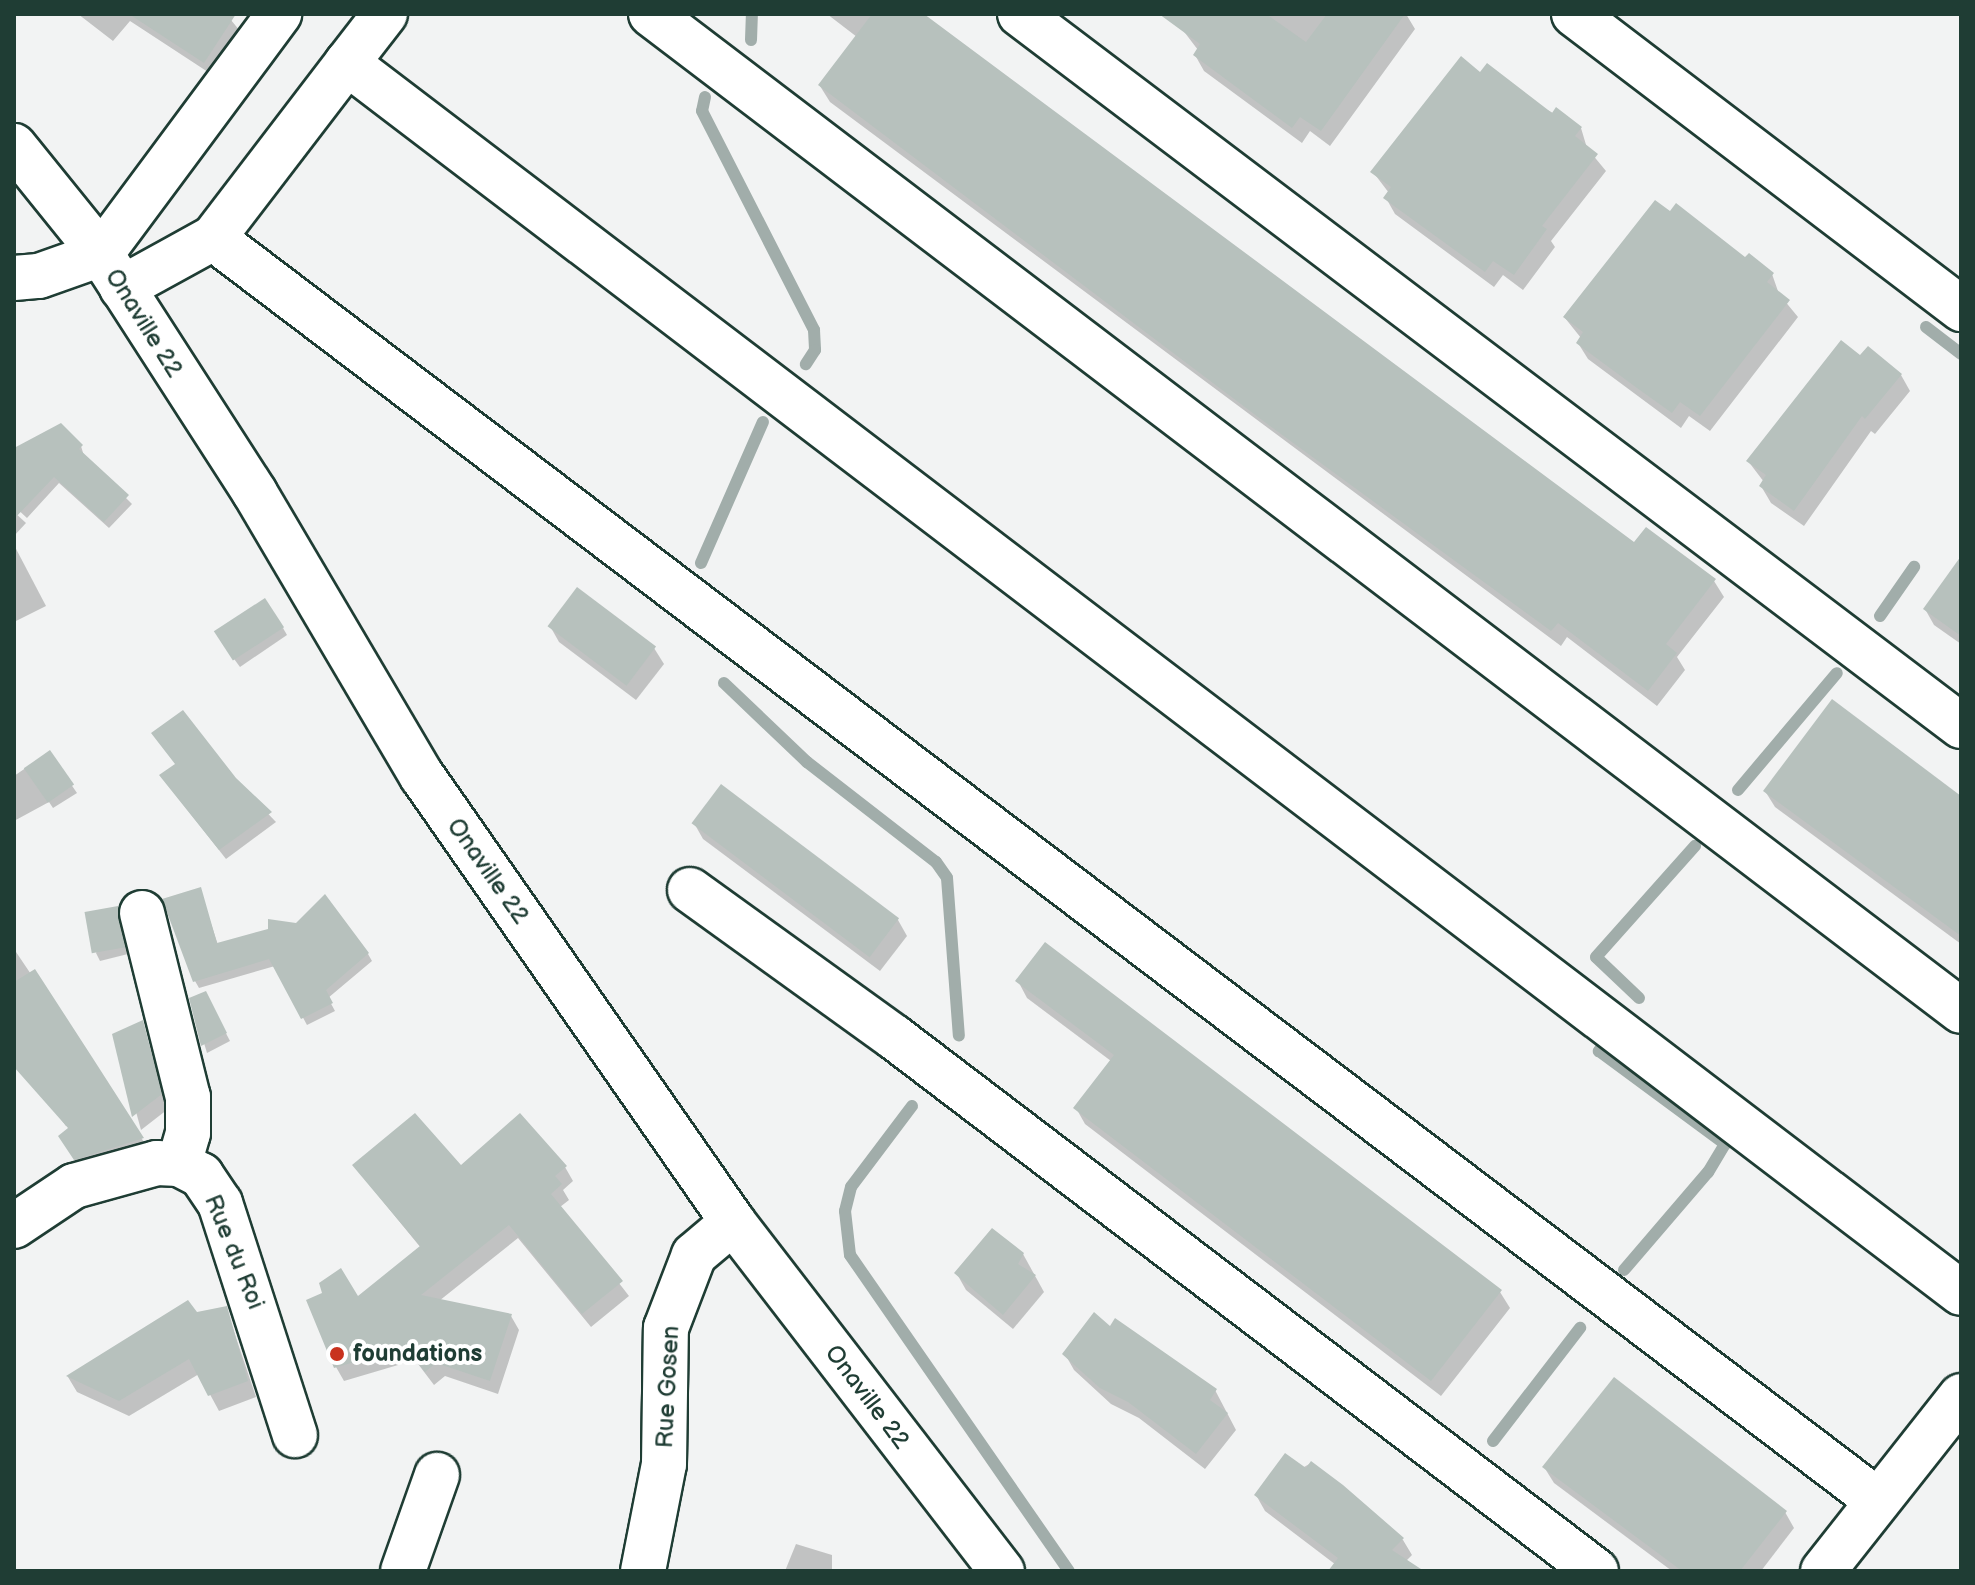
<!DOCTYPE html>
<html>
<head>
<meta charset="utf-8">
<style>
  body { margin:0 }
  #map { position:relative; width:1975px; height:1585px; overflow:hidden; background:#f2f3f3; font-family:"Balsamiq Sans",sans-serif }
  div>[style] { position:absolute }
  .shadow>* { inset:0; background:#0003 }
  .stream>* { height:12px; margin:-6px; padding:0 6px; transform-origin:6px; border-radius:6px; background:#a1adaa }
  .building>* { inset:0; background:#b7c1bd; transform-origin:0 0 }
  .roads { filter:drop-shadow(2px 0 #1f3d34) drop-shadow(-2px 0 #1f3d34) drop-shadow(0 2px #1f3d34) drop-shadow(0 -2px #1f3d34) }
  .minor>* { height:44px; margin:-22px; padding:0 22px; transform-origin:22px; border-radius:22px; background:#fff }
  .dots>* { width:22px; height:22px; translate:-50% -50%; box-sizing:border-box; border:4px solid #fff; border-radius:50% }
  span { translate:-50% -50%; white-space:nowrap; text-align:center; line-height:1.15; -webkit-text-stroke:8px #fff; paint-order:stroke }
  .street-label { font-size:24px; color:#1f3d34 }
  .poi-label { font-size:24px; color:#1f3d34; font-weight:700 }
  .left { translate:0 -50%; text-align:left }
  .frame { position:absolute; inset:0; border:16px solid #1f3d34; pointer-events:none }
</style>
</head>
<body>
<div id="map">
  <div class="shadow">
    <div style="clip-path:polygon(78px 14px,226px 14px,240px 31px,211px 74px,130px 21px,113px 41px)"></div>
    <div style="clip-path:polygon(827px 14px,922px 14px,1635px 545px,1714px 581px,1724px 597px,1677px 657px,1685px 670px,1657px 706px,1567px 637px,1561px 646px,830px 102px,820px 86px,857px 37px)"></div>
    <div style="clip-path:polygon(1194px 14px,1406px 14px,1415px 29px,1330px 146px,1310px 131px,1302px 143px,1204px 71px,1195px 55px,1198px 50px,1182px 29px)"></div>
    <div style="clip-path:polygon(1480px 74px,1581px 128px,1587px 148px,1606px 171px,1551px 241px,1555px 247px,1523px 290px,1503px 275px,1494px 287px,1395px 214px,1386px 198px,1389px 193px,1373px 172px)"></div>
    <div style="clip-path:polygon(1670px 214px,1772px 274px,1779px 294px,1798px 317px,1710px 431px,1689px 416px,1681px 428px,1588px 359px,1578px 343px,1581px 338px,1565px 318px)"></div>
    <div style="clip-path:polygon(1861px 358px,1901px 375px,1910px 391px,1875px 434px,1871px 431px,1804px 526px,1771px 503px,1761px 486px,1764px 482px,1748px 461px)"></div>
    <div style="clip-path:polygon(81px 446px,84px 456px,132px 504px,109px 528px,59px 483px,27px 518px,14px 506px,14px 450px)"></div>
    <div style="clip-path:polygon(14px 512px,26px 523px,14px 536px)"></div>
    <div style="clip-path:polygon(14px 545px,46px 606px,14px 622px)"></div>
    <div style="clip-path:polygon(1961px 561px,1961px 644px,1934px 625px,1925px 609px)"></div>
    <div style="clip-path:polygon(550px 626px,654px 648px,664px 664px,636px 700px,559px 642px)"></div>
    <div style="clip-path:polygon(283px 628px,287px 635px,240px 667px,220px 640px)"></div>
    <div style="clip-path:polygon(49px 752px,77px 793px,53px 808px,49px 802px,14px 821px,14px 776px)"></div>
    <div style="clip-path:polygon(177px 766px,235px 779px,276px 822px,226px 859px,168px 785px)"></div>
    <div style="clip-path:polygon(1765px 791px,1961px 800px,1961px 944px,1775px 807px)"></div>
    <div style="clip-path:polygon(694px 823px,898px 920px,907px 936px,880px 971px,703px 839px)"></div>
    <div style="clip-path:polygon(200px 890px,218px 945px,368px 954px,372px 961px,328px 998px,335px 1011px,307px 1025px,275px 966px,199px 988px,195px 981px)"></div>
    <div style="clip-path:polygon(117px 909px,128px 954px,100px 961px,96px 953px)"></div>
    <div style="clip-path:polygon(14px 949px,142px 1139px,149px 1152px,83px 1172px,68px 1149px,80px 1123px,66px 1126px,25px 1070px,14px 1038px)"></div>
    <div style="clip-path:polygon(1018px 981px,1500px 1292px,1510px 1308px,1441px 1396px,1085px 1124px,1076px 1108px,1111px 1061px,1027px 998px)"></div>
    <div style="clip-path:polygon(205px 993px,230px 1041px,207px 1053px,191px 1000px)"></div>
    <div style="clip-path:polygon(142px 1022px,168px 1109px,141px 1130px,115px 1035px)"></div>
    <div style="clip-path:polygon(354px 1166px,565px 1167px,573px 1181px,563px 1190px,569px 1200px,560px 1207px,629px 1296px,591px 1327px,518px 1238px,439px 1301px,511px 1316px,519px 1330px,498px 1394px,445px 1376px,434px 1385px,415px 1360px,344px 1381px,336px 1367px,358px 1299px,421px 1248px)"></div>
    <div style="clip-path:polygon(1023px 1254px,1044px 1292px,1013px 1329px,966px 1290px,957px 1274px)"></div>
    <div style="clip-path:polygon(226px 1308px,256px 1397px,219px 1411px,199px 1374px,129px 1416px,77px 1392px,68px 1377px,196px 1314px)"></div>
    <div style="clip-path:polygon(1110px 1329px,1215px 1390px,1236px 1430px,1205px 1469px,1139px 1418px,1111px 1404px,1074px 1370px,1065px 1354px)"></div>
    <div style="clip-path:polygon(1311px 1463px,1403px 1540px,1412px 1555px,1406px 1561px,1413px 1571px,1344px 1571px,1265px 1511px,1256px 1495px)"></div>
    <div style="clip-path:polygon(1544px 1467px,1785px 1512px,1794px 1528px,1761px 1571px,1672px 1571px,1554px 1483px)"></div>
    <div style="clip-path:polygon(796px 1544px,832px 1555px,832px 1571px,785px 1571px)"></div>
  </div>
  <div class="stream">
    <div style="left:751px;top:40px;width:26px;rotate:-88deg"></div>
    <div style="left:705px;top:97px;width:14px;rotate:102deg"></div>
    <div style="left:702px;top:111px;width:246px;rotate:62.9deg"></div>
    <div style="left:814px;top:330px;width:20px;rotate:87deg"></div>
    <div style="left:815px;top:350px;width:17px;rotate:123deg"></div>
    <div style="left:1926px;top:327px;width:44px;rotate:37.6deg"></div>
    <div style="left:701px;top:563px;width:154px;rotate:-66.3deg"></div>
    <div style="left:1880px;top:616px;width:60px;rotate:-55.2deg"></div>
    <div style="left:724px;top:683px;width:115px;rotate:43.6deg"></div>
    <div style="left:807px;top:762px;width:163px;rotate:37.8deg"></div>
    <div style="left:936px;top:862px;width:19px;rotate:55deg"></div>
    <div style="left:947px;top:878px;width:158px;rotate:85.7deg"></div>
    <div style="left:1738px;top:790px;width:153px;rotate:-49.8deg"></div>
    <div style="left:1639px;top:998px;width:59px;rotate:-136.4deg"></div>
    <div style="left:1596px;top:957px;width:149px;rotate:-48.3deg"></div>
    <div style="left:1604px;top:1044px;width:9px;rotate:126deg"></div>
    <div style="left:1599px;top:1051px;width:157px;rotate:36.4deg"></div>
    <div style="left:1725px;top:1144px;width:33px;rotate:121deg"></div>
    <div style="left:1708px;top:1172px;width:129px;rotate:130.6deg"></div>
    <div style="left:912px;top:1106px;width:101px;rotate:127deg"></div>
    <div style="left:851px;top:1187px;width:25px;rotate:104deg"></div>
    <div style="left:845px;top:1211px;width:44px;rotate:83.5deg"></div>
    <div style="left:850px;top:1255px;width:384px;rotate:55.3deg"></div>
    <div style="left:1493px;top:1441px;width:143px;rotate:-52.4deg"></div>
  </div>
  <div class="building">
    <div style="clip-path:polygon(129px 14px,236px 14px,204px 63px)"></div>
    <div style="clip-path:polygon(872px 14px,924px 14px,1634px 542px,1646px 527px,1716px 579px,1666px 644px,1677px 653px,1648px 691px,1558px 623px,1551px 631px,1270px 426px,818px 85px)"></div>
    <div style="clip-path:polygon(1159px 14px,1266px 14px,1306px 42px,1327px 14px,1405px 14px,1321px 131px,1300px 117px,1292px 128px,1258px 103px,1193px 55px,1200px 44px)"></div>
    <div style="clip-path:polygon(1461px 56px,1480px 72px,1487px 63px,1552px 113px,1556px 107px,1582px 127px,1575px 136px,1598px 154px,1542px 226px,1547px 229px,1514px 275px,1493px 261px,1485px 272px,1383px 198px,1391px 187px,1370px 172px)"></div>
    <div style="clip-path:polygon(1655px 200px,1670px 211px,1676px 203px,1745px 257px,1749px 253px,1774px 273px,1767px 282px,1790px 300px,1700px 416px,1680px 402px,1672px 413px,1637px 388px,1576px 343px,1583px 332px,1563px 317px)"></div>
    <div style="clip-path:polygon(1841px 340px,1860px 355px,1868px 346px,1902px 374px,1865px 419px,1862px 416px,1794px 511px,1759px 486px,1766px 475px,1746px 461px)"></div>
    <div style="clip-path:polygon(61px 423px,83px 445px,79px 449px,129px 495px,104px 522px,54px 477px,14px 519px,14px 448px)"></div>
    <div style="clip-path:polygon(1961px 556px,1961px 636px,1923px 609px)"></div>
    <div style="left:577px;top:587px;width:99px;height:49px;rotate:37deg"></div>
    <div style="left:265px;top:598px;width:35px;height:61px;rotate:57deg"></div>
    <div style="clip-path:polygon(1832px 699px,1961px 796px,1961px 936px,1763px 791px)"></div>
    <div style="clip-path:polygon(183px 710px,236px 778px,272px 812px,219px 850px,159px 775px,175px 764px,151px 733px)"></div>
    <div style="left:50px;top:750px;width:42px;height:32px;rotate:55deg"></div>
    <div style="left:721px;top:784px;width:223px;height:49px;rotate:37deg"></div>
    <div style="clip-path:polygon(201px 887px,217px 943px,268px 929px,268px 919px,296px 923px,325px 894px,369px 953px,326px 990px,333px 1003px,301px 1019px,269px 959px,193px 982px,162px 899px)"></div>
    <div style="left:118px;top:906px;width:42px;height:34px;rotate:80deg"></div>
    <div style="clip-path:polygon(1045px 942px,1502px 1290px,1431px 1381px,1073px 1108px,1114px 1055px,1015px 981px)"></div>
    <div style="clip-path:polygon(35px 969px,92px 1057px,144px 1138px,74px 1160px,58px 1136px,68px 1128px,14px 1067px,14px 982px)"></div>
    <div style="clip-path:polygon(206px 991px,227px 1033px,201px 1046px,189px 998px)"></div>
    <div style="clip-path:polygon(143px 1020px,162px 1094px,132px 1117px,112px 1034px)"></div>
    <div style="clip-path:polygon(415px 1113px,461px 1165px,520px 1113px,567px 1166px,555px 1176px,562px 1184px,551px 1194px,623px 1281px,582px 1314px,509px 1225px,421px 1295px,512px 1314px,490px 1381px,436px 1363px,425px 1372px,405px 1347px,334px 1368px,306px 1300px,322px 1293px,319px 1283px,341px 1268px,358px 1296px,420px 1246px,352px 1165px)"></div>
    <div style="clip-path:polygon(992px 1228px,1024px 1253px,1018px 1264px,1036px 1275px,1003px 1315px,954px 1273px)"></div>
    <div style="clip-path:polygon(188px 1300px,197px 1312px,227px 1306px,248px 1381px,208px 1396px,189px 1359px,119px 1401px,66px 1376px)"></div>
    <div style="clip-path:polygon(1094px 1312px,1110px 1326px,1115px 1318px,1217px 1389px,1210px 1400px,1228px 1413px,1196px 1454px,1128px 1402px,1100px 1388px,1062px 1354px)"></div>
    <div style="clip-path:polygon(1614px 1377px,1787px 1511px,1740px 1571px,1682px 1571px,1542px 1467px)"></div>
    <div style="clip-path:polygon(1285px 1453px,1306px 1468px,1311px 1461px,1343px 1485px,1404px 1538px,1392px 1550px,1424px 1571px,1328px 1571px,1338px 1558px,1254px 1495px)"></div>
  </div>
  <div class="roads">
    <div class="minor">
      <div style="left:385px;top:14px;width:62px;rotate:127.8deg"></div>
      <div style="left:347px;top:63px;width:2029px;rotate:37.31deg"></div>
      <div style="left:651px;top:14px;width:1646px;rotate:37.27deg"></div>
      <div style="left:1020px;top:14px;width:1180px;rotate:37.11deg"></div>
      <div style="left:1574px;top:14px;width:487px;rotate:37.3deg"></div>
      <div style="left:347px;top:63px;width:220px;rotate:127.4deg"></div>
      <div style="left:213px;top:238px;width:2088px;rotate:37.18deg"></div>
      <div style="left:14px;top:146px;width:139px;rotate:51.1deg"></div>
      <div style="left:101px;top:254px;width:284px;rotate:57.2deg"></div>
      <div style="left:255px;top:493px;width:329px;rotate:59.5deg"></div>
      <div style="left:422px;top:776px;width:544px;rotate:55.11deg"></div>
      <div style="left:733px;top:1222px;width:441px;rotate:52.4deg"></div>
      <div style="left:14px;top:278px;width:25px;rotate:-5deg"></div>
      <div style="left:39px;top:276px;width:66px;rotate:-19.5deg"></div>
      <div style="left:101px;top:254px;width:299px;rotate:-53.4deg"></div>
      <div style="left:122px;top:288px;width:104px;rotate:-28.8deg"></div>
      <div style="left:690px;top:890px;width:251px;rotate:35.8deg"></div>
      <div style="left:894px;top:1037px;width:882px;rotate:37.26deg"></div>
      <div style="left:142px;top:913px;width:190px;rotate:76deg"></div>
      <div style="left:188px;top:1097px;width:36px;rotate:90deg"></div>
      <div style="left:188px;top:1133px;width:32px;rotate:106deg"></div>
      <div style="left:14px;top:1226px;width:72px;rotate:-33.7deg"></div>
      <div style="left:74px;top:1186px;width:86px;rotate:-15.5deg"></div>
      <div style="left:157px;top:1163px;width:22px;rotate:3deg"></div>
      <div style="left:179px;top:1164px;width:25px;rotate:27deg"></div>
      <div style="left:201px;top:1175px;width:34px;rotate:56deg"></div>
      <div style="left:220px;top:1203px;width:244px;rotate:72.1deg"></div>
      <div style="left:403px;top:1571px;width:102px;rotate:-70.5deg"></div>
      <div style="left:643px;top:1571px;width:109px;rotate:-78.9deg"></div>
      <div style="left:664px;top:1464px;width:136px;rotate:-89.2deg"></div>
      <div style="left:666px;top:1328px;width:78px;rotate:-69deg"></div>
      <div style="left:694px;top:1255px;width:51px;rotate:-40.2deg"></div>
      <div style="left:1823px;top:1571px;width:223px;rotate:-51.7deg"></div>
    </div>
  </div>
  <div class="dots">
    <div style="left:337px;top:1354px;background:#c8321e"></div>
  </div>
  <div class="street-label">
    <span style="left:144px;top:323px;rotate:58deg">Onaville 22</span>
    <span style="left:488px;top:871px;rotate:55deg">Onaville 22</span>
    <span style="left:234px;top:1252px;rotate:68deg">Rue du Roi</span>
    <span style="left:668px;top:1387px;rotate:-87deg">Rue Gosen</span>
    <span style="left:867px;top:1397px;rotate:53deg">Onaville 22</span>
  </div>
  <div class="poi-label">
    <span class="left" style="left:353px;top:1354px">foundations</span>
  </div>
  <div class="frame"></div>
</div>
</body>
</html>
